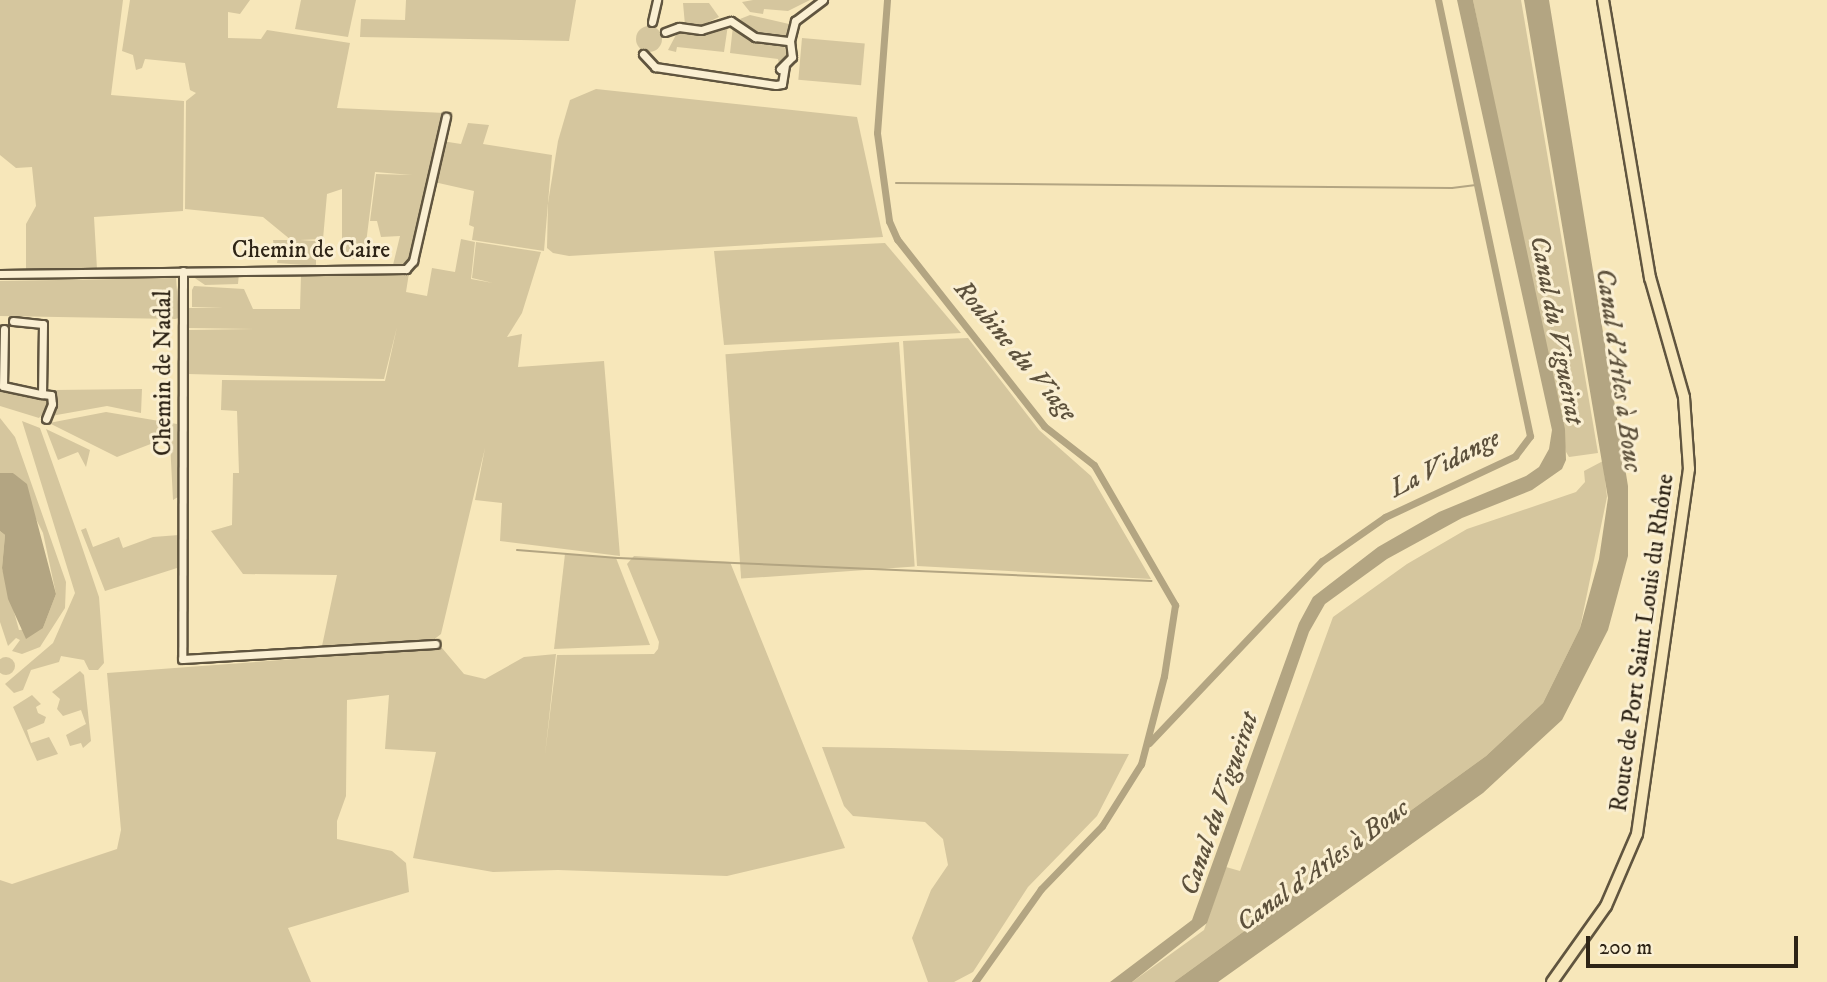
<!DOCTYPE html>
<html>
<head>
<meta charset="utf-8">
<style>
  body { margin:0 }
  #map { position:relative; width:1827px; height:982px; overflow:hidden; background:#f7e7ba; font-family:"IM FELL DW Pica",serif }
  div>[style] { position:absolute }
  .green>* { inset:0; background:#d5c69e; transform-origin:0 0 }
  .round { border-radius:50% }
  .water>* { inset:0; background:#b3a582 }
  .stream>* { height:2px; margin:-1px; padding:0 1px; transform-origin:1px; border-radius:1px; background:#b3a582 }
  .canal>* { height:7px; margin:-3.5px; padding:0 3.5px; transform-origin:3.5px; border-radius:3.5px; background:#b3a582 }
  .roads { filter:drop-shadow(2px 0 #60553f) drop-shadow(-2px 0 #60553f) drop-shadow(0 2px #60553f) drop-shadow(0 -2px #60553f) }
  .minor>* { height:7px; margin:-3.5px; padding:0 3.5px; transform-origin:3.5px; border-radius:3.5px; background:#faefd2 }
  .major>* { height:10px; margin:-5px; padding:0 5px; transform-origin:5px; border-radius:5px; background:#f7e7ba }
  span { translate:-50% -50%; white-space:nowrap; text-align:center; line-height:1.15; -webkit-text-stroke:6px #faefd2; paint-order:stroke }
  .street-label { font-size:24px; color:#2e2416 }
  .water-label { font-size:26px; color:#5d513c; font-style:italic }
  .scale { position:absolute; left:1586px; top:936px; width:212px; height:32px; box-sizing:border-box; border:4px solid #2e2416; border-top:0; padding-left:9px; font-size:21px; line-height:24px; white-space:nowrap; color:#2e2416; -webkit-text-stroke:5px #faefd2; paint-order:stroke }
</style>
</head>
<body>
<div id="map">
  <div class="green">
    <div style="clip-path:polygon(0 0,123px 0,111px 95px,184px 101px,183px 211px,94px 217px,97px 269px,26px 271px,26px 224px,36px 206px,32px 167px,16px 168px,0 155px)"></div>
    <div style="clip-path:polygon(130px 0,250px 0,240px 14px,228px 12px,228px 38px,261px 39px,267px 30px,350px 43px,337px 108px,445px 113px,409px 264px,393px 265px,400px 236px,381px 237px,377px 221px,370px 221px,376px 174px,412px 175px,375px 172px,364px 259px,342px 258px,342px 189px,327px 194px,323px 239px,300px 240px,316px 241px,316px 266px,277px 263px,279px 253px,281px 259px,298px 255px,296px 246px,284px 248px,283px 255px,281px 249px,274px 248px,273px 240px,291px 240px,263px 217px,185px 209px,186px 101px,196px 93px,190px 90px,185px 63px,145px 59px,142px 68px,136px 70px,133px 55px,122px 51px)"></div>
    <div style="clip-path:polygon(301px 0,356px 0,348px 37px,295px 29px)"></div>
    <div style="clip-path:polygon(406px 0,576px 0,569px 41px,360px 37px,361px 19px,405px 20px)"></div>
    <div style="clip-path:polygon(753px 0,810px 0,788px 11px,764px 9px,763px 14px,750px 12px,742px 2px)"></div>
    <div style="clip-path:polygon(1473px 0,1521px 0,1598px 453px,1569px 457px,1566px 452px)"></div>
    <div style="clip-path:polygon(683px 3px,709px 3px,719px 17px,696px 28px,685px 25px)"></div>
    <div style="clip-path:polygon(750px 15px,789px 24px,788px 38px,751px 31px,740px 19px)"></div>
    <div style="clip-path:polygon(728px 25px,724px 52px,677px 47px,676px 52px,668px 50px,678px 31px,705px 33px)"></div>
    <div class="round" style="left:636px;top:26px;width:26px;height:26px"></div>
    <div style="clip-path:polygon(733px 26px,747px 38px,784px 46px,788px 57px,779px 64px,778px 59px,730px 53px)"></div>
    <div style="left:802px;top:38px;width:63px;height:42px;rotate:5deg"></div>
    <div style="clip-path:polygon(596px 89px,857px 117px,883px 237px,569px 256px,553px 253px,547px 248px,548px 203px,558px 141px,570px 100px)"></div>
    <div style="clip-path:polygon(468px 123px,489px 125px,483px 144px,552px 155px,544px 251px,472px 240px,474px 227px,469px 225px,474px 191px,434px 182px,442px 141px,461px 144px)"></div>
    <div style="clip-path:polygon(461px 239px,475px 242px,471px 279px,493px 283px,472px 278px,476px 242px,541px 252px,522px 313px,507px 337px,522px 334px,518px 367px,604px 361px,620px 556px,500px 541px,502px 503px,475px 500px,485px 448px,441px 634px,432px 641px,322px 646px,337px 575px,243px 574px,211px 531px,232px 525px,233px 473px,239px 473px,237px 411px,221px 410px,222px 380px,385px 381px,397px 327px,384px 379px,188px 374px,188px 330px,254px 329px,188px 328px,189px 308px,223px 308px,192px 307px,192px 290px,194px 286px,244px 289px,253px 309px,300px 309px,301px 275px,409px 273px,406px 292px,427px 296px,432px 268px,455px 272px)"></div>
    <div style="clip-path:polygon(885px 243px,961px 333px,724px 345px,714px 251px)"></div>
    <div style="clip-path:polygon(186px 272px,239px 273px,238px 284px,205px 285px)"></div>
    <div style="clip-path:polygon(176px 278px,179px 318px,175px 319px,0 316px,0 281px)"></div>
    <div style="clip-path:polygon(968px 338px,1039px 430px,1091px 476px,1151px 579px,917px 566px,903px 341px)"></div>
    <div style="left:899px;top:342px;width:225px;height:174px;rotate:86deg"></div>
    <div style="clip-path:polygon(142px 389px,141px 413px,107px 406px,51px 416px,56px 405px,54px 390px)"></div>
    <div style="clip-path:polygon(0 392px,47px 399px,49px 406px,39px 418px,0 406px)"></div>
    <div style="clip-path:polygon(106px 412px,177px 424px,178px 497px,173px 500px,170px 442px,161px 440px,117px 457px,49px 423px)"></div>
    <div style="clip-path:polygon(0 418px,15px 437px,66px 582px,65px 608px,47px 636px,40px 647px,22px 654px,12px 651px,20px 640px,16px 638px,8px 646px,0 622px,0 531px,5px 535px,2px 568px,19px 630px,43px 628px,56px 594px,43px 533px,13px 473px,0 473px)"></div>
    <div style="clip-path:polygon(22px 421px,40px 428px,79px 538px,99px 597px,104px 663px,98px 670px,89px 670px,84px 660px,61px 656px,59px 662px,31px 670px,23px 690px,14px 693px,5px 684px,53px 643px,75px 593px)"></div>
    <div style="clip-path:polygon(46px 429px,90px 450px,86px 467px,78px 452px,58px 460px)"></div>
    <div style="clip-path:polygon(1603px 461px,1607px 497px,1580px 628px,1543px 703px,1486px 756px,1174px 982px,1132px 982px,1204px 930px,1226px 867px,1240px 871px,1333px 617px,1407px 564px,1467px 529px,1576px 492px,1585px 482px,1584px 471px)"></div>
    <div style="clip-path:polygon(86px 528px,93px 547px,119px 537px,123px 548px,153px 537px,179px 535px,177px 568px,105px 591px,81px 530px)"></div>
    <div style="clip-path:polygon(565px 554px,616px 558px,650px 645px,554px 649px)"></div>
    <div style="clip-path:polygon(634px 556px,730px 562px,845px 848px,727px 876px,558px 870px,493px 872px,413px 858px,436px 752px,385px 749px,389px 695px,347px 700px,346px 796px,337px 821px,337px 839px,392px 851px,406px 863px,409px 892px,288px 928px,311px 982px,0 982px,0 880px,12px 884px,117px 849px,121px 830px,107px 673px,442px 648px,464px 674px,485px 679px,524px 657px,556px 654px,545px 755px,557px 655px,654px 654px,658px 649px,659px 642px,627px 564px)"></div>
    <div class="round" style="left:-3px;top:657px;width:18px;height:18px"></div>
    <div style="clip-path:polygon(80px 671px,84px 675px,91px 741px,83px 748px,81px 743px,70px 746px,66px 735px,86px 724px,81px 710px,63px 716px,57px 709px,60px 699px,52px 692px)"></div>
    <div style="clip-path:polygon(32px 695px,41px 704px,36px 707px,38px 713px,46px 717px,44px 723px,27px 730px,31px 743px,49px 737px,58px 754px,37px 761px,13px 707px)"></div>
    <div style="clip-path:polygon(822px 747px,891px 748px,1129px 754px,1097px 816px,1028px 887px,973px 972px,954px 982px,928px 982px,912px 938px,931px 890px,948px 865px,943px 839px,925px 822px,853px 816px,844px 806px)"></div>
  </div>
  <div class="water">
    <div style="clip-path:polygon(1457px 0,1473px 0,1565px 429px,1566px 460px,1562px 469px,1532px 490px,1462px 518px,1387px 559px,1325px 604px,1309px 632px,1207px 923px,1132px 982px,1110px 982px,1192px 920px,1299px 623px,1313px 597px,1378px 547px,1439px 512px,1526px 476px,1539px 467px,1549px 449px,1552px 430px)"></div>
    <div style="clip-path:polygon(1524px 0,1549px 0,1628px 486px,1628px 556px,1608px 630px,1562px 720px,1483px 793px,1218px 982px,1174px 982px,1486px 756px,1543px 703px,1580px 628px,1599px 559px,1608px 498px)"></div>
    <div style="clip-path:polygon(0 473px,13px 473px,27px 484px,56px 594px,43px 628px,26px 639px,8px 599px,2px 568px,5px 535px,0 531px)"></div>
  </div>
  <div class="stream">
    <div style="left:896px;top:183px;width:556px;rotate:0.52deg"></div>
    <div style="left:1452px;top:188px;width:26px;rotate:-7deg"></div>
    <div style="left:517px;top:550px;width:101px;rotate:4.5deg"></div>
    <div style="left:618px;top:558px;width:534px;rotate:2.47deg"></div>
    <div style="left:1160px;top:582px;width:5px;rotate:11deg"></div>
  </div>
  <div class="canal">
    <div style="left:887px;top:0;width:133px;rotate:94.3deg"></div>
    <div style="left:877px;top:133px;width:89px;rotate:82.2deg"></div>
    <div style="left:889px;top:221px;width:20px;rotate:66deg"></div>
    <div style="left:897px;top:239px;width:238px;rotate:51.8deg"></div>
    <div style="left:1044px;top:426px;width:63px;rotate:38deg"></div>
    <div style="left:1094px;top:465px;width:162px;rotate:59.9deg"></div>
    <div style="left:1175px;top:605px;width:72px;rotate:98.8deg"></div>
    <div style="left:1164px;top:676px;width:91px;rotate:104.6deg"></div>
    <div style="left:1141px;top:764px;width:73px;rotate:122.2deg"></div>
    <div style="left:1102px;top:826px;width:88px;rotate:134.1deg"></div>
    <div style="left:1041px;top:889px;width:114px;rotate:125.4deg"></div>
    <div style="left:1149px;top:743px;width:251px;rotate:-46.5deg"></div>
    <div style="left:1322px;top:561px;width:77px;rotate:-34.9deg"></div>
    <div style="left:1385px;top:517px;width:144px;rotate:-25.1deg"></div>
    <div style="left:1515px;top:456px;width:25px;rotate:-53deg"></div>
    <div style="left:1530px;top:436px;width:446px;rotate:-101.9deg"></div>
  </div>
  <div class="roads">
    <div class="minor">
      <div style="left:652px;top:22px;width:23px;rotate:-77deg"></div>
      <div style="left:665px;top:32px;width:15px;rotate:-20deg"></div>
      <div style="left:679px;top:27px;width:22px;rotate:8deg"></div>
      <div style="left:701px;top:30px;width:31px;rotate:-17deg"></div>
      <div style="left:731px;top:21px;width:29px;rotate:34deg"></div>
      <div style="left:755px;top:37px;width:35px;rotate:7deg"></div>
      <div style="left:643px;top:54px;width:18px;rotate:47deg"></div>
      <div style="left:655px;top:67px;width:122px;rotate:8.5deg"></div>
      <div style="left:776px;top:85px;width:6px;rotate:-9deg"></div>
      <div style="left:782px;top:84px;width:18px;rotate:-81deg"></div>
      <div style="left:780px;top:69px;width:17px;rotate:-45deg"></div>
      <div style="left:792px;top:57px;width:16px;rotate:-97deg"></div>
      <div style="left:790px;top:41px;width:21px;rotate:-76deg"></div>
      <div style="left:795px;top:21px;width:35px;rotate:-37deg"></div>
      <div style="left:183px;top:271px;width:388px;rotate:90.1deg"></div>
      <div style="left:182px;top:659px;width:254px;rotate:-3.4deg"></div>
      <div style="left:0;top:274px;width:406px;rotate:-0.7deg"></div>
      <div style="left:406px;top:269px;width:11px;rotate:-49deg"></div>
      <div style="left:413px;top:261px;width:148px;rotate:-77.1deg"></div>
      <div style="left:13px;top:321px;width:30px;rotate:6deg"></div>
      <div style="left:43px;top:324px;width:70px;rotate:90.8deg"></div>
      <div style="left:42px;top:394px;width:9px;rotate:6deg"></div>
      <div style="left:51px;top:395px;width:9px;rotate:84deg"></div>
      <div style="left:52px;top:404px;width:16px;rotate:112deg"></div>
      <div style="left:4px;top:329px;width:57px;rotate:91deg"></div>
      <div style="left:3px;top:386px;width:40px;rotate:12deg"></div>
    </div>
    <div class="major">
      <div style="left:1552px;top:982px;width:93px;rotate:-54.6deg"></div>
      <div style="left:1606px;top:906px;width:78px;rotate:-66.7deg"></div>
      <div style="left:1637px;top:834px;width:369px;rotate:-81.9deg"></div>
      <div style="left:1689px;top:469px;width:72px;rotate:-94deg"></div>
      <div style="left:1684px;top:397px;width:124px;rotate:-105.9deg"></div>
      <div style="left:1650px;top:278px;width:282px;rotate:-99.6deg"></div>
    </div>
  </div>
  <div class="street-label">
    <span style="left:311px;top:251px">Chemin de Caire</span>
    <span style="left:164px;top:373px;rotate:-90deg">Chemin de Nadal</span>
    <span style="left:1643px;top:643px;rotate:-82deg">Route de Port Saint Louis du Rhône</span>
  </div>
  <div class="water-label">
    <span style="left:1556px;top:330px;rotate:79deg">Canal du Vigueirat</span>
    <span style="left:1015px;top:351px;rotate:50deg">Roubine du Viage</span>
    <span style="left:1618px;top:370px;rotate:82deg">Canal d'Arles à Bouc</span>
    <span style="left:1445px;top:464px;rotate:-27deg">La Vidange</span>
    <span style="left:1220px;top:804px;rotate:-71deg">Canal du Vigueirat</span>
    <span style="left:1323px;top:866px;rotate:-36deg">Canal d'Arles à Bouc</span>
  </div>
  <div class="scale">200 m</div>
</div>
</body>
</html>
